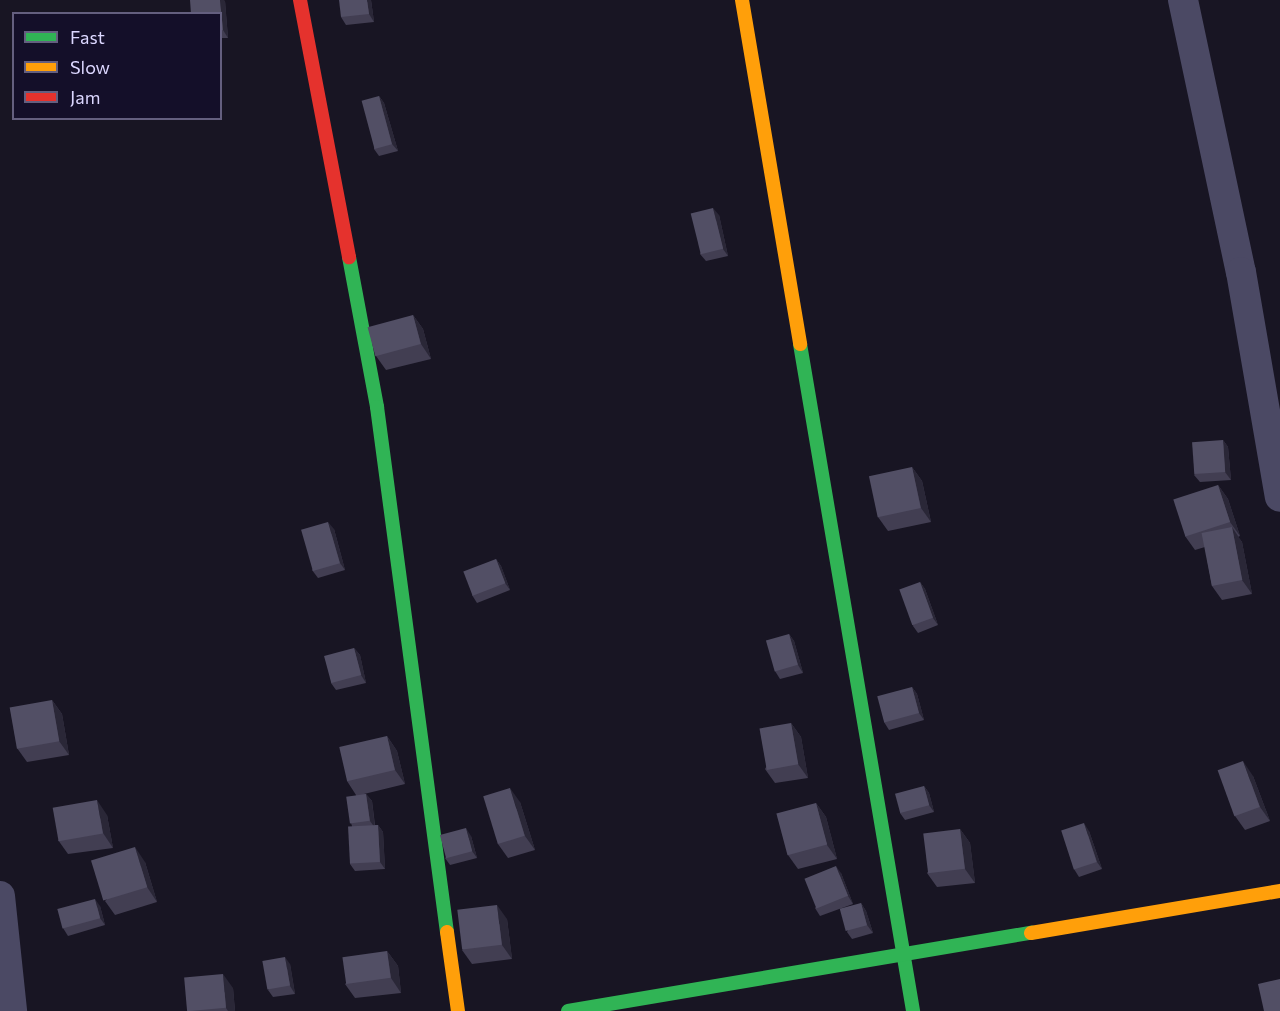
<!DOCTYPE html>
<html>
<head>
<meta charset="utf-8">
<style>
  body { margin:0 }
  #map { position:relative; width:1280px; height:1011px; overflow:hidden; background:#181523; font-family:Commissioner,sans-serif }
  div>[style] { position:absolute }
  .street>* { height:30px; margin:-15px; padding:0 15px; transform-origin:15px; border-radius:15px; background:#4b4964 }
  .fast>* { height:14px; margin:-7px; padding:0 7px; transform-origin:7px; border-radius:7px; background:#30b455 }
  .slow>* { height:14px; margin:-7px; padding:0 7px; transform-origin:7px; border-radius:7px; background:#ff9f0a }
  .jam>* { height:14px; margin:-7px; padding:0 7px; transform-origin:7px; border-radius:7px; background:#e5322d }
  .wall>* { inset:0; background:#423e52 }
  .shaded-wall>* { inset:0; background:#2a2737 }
  .building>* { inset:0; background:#524f65; transform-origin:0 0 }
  span { translate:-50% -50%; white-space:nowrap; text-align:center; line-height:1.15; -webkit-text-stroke:4.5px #140f29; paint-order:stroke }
  .legend { position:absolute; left:12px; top:12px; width:210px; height:108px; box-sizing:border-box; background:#140f29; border:2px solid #645f7f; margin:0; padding:8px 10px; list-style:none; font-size:18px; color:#dcd7ff }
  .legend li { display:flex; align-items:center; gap:12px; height:30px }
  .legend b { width:30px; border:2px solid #645f7f }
</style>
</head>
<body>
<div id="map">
  <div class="street">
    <div style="left:1183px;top:0;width:278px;rotate:78deg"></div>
    <div style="left:1241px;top:272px;width:228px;rotate:80.2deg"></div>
    <div style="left:0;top:896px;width:116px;rotate:84deg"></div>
  </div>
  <div class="fast">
    <div style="left:349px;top:257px;width:153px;rotate:79.4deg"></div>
    <div style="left:377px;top:407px;width:530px;rotate:82.41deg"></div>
    <div style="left:800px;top:344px;width:677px;rotate:80.38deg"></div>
    <div style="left:568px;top:1011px;width:470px;rotate:-9.6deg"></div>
  </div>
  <div class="slow">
    <div style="left:742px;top:0;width:349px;rotate:80.4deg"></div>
    <div style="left:447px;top:932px;width:80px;rotate:82.1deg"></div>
    <div style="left:1031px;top:933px;width:253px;rotate:-9.6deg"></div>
  </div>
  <div class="jam">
    <div style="left:300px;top:0;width:262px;rotate:79.2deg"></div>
  </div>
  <div class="wall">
    <div style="clip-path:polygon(371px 0,374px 22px,346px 25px,341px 17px)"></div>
    <div style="clip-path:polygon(225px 1px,228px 38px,220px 38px,220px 14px)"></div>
    <div style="clip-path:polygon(379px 96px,384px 103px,398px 151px,379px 156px,374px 149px)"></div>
    <div style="clip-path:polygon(719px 215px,728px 256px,706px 261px,700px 254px)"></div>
    <div style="clip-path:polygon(413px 315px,423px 329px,431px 359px,386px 370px,376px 356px)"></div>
    <div style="clip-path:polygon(1223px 440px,1228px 447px,1231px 480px,1200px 482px,1194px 475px)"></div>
    <div style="clip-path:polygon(912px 467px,922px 481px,931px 522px,888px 531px,878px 517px)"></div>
    <div style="clip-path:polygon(1218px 485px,1228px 499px,1240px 536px,1238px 537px,1242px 542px,1252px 594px,1222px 600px,1212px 586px,1205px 547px,1195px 550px,1185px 536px)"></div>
    <div style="clip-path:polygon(334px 529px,345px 570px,318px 578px,312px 570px)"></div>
    <div style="clip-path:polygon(496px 559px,501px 566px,510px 590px,477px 603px,472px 595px)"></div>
    <div style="clip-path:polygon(920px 582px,925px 589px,938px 625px,918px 633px,913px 626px)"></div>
    <div style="clip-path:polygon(789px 634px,794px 641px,803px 673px,780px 679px,775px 671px)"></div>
    <div style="clip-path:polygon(354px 648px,360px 655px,366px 683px,336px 690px,331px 683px)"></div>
    <div style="clip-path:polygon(912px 687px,917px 694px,924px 720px,889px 730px,884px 722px)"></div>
    <div style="clip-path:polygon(52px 700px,62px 714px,69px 755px,27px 762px,17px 748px)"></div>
    <div style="clip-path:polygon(791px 723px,801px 737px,808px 778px,775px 783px,765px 769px)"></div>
    <div style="clip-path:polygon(387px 736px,397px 751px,405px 784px,364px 794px,366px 794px,372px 801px,375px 825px,378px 825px,383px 832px,385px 869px,355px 871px,350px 864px,352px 826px,351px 823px,356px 795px,347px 781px)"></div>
    <div style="clip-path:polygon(1253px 776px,1270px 821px,1245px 830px,1235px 816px)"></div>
    <div style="clip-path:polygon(924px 786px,929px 793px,934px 812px,905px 820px,900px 813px)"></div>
    <div style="clip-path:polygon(520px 802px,535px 850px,508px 858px,498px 844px)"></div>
    <div style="clip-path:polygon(816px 803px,826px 817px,837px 859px,798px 869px,788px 855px)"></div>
    <div style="clip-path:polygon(107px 815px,113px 848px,68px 854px,58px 840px)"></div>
    <div style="clip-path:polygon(960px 829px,970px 843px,975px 883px,937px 887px,927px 873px)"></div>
    <div style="clip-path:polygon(1089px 831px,1102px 869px,1079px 877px,1074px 869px)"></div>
    <div style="clip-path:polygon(471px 836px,477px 858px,450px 865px,445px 858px)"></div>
    <div style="clip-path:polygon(145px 862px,157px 902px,115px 915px,105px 901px)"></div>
    <div style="clip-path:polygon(841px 873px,853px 904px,820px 916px,815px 908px)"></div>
    <div style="clip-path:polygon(861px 903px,866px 911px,873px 933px,852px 939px,847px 932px)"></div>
    <div style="clip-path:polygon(100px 906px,105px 925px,68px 936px,63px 928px)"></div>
    <div style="clip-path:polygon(507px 919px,512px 959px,472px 964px,462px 950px)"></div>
    <div style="clip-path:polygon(387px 951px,398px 966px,401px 993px,355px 998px,345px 984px)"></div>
    <div style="clip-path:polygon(290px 964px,295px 994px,273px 997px,268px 990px)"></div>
    <div style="clip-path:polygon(233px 988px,235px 1011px,188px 1011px)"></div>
  </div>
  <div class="shaded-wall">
    <div style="clip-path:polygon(220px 0,224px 0,225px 1px,228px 38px,223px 30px)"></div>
    <div style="clip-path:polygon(367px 0,371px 0,374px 22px,369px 14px)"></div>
    <div style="clip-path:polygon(379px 96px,384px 103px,398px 151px,392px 144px)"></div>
    <div style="clip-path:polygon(713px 208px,719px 215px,728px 256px,723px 249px)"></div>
    <div style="clip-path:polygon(413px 315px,423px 329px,431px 359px,421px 344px)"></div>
    <div style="clip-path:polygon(1223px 440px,1228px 447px,1231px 480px,1225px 472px)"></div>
    <div style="clip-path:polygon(912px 467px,922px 481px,931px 522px,921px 508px)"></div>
    <div style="clip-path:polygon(1218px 485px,1228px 499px,1240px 536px,1230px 522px)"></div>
    <div style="clip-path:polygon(328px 522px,334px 529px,345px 570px,340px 563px)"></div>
    <div style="clip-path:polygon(1232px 527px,1242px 542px,1252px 594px,1242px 580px)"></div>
    <div style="clip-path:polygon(496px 559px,501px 566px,510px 590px,505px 583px)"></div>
    <div style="clip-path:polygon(920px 582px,925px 589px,938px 625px,933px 618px)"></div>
    <div style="clip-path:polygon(789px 634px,794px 641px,803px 673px,798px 665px)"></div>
    <div style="clip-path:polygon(354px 648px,360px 655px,366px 683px,361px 675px)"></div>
    <div style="clip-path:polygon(912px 687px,917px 694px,924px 720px,919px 713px)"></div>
    <div style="clip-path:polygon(52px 700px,62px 714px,69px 755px,59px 741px)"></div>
    <div style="clip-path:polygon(791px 723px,801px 737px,808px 778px,798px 764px)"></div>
    <div style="clip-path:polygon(387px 736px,397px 751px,405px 784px,395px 770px)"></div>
    <div style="clip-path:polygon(1243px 761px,1253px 776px,1270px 821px,1260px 807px)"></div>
    <div style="clip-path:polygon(924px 786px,929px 793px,934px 812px,929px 805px)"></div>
    <div style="clip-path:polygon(510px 788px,520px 802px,535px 850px,525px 836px)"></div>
    <div style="clip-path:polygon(366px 794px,372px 801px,375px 828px,370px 821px)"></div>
    <div style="clip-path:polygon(97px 800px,107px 815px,113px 848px,103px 833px)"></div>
    <div style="clip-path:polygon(816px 803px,826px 817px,837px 859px,827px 845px)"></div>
    <div style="clip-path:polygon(1084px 823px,1089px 831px,1102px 869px,1097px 862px)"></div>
    <div style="clip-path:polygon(378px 825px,383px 832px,385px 869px,380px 862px)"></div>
    <div style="clip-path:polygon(466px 828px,471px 836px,477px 858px,472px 851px)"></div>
    <div style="clip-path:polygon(960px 829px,970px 843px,975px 883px,965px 869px)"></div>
    <div style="clip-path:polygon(135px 847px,145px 862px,157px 902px,147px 887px)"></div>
    <div style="clip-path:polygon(836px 866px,841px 873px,853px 904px,848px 896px)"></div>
    <div style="clip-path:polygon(95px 899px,100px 906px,105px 925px,100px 918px)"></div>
    <div style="clip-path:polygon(861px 903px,866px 911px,873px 933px,867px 925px)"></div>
    <div style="clip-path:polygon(497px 905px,507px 919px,512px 959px,502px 945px)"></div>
    <div style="clip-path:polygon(387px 951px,398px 966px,401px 993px,391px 978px)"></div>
    <div style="clip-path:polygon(285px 957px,290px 964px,295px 994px,290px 986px)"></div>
    <div style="clip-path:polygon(223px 974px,233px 988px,235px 1011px,228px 1011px,226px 1008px)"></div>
  </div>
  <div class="building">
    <div style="clip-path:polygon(190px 0,220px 0,223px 30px,220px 31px,220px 14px,191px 14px)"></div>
    <div style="clip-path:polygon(339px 0,367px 0,369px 14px,341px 17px)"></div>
    <div style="left:379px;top:96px;width:50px;height:18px;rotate:75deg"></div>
    <div style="left:713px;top:208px;width:42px;height:23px;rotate:76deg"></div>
    <div style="left:413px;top:315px;width:30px;height:47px;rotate:75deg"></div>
    <div style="left:1223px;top:440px;width:32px;height:31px;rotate:86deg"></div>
    <div style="left:912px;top:467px;width:42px;height:44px;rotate:78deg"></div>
    <div style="left:1218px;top:485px;width:39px;height:47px;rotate:72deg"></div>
    <div style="left:328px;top:522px;width:43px;height:28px;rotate:74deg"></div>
    <div style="left:1232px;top:527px;width:54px;height:31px;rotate:79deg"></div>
    <div style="left:496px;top:559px;width:26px;height:35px;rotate:69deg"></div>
    <div style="left:920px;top:582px;width:38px;height:22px;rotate:70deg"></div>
    <div style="left:789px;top:634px;width:32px;height:24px;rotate:74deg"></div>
    <div style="left:354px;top:648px;width:28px;height:31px;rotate:75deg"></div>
    <div style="left:912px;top:687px;width:27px;height:36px;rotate:75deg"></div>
    <div style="left:52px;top:700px;width:42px;height:43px;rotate:80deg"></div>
    <div style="left:791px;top:723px;width:42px;height:32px;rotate:80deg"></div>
    <div style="left:387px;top:736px;width:35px;height:49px;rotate:77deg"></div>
    <div style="left:1243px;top:761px;width:49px;height:27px;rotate:70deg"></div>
    <div style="left:924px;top:786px;width:20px;height:30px;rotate:75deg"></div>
    <div style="left:510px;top:788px;width:50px;height:28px;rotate:73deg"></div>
    <div style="left:366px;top:794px;width:27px;height:20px;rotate:82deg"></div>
    <div style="left:97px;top:800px;width:34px;height:45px;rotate:80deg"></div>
    <div style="left:816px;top:803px;width:43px;height:41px;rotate:75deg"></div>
    <div style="left:1084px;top:823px;width:41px;height:24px;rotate:72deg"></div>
    <div style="left:378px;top:825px;width:37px;height:30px;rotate:87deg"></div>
    <div style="left:466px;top:828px;width:24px;height:27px;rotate:75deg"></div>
    <div style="left:960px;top:829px;width:40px;height:37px;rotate:83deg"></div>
    <div style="left:135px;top:847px;width:42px;height:46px;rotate:73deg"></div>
    <div style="left:836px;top:866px;width:32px;height:34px;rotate:68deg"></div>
    <div style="left:95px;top:899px;width:20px;height:39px;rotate:75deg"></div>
    <div style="left:861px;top:903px;width:23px;height:22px;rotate:75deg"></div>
    <div style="left:497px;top:905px;width:40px;height:40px;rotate:83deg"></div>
    <div style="left:387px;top:951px;width:27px;height:45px;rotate:82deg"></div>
    <div style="left:285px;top:957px;width:29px;height:23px;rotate:80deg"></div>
    <div style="left:223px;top:974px;width:34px;height:39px;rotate:85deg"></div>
    <div style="clip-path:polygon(1280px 979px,1280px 1011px,1264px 1011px,1258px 984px)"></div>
  </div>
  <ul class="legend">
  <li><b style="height:8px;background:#30b455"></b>Fast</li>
  <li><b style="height:8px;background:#ff9f0a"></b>Slow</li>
  <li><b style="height:8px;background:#e5322d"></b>Jam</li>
  </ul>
</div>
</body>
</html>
